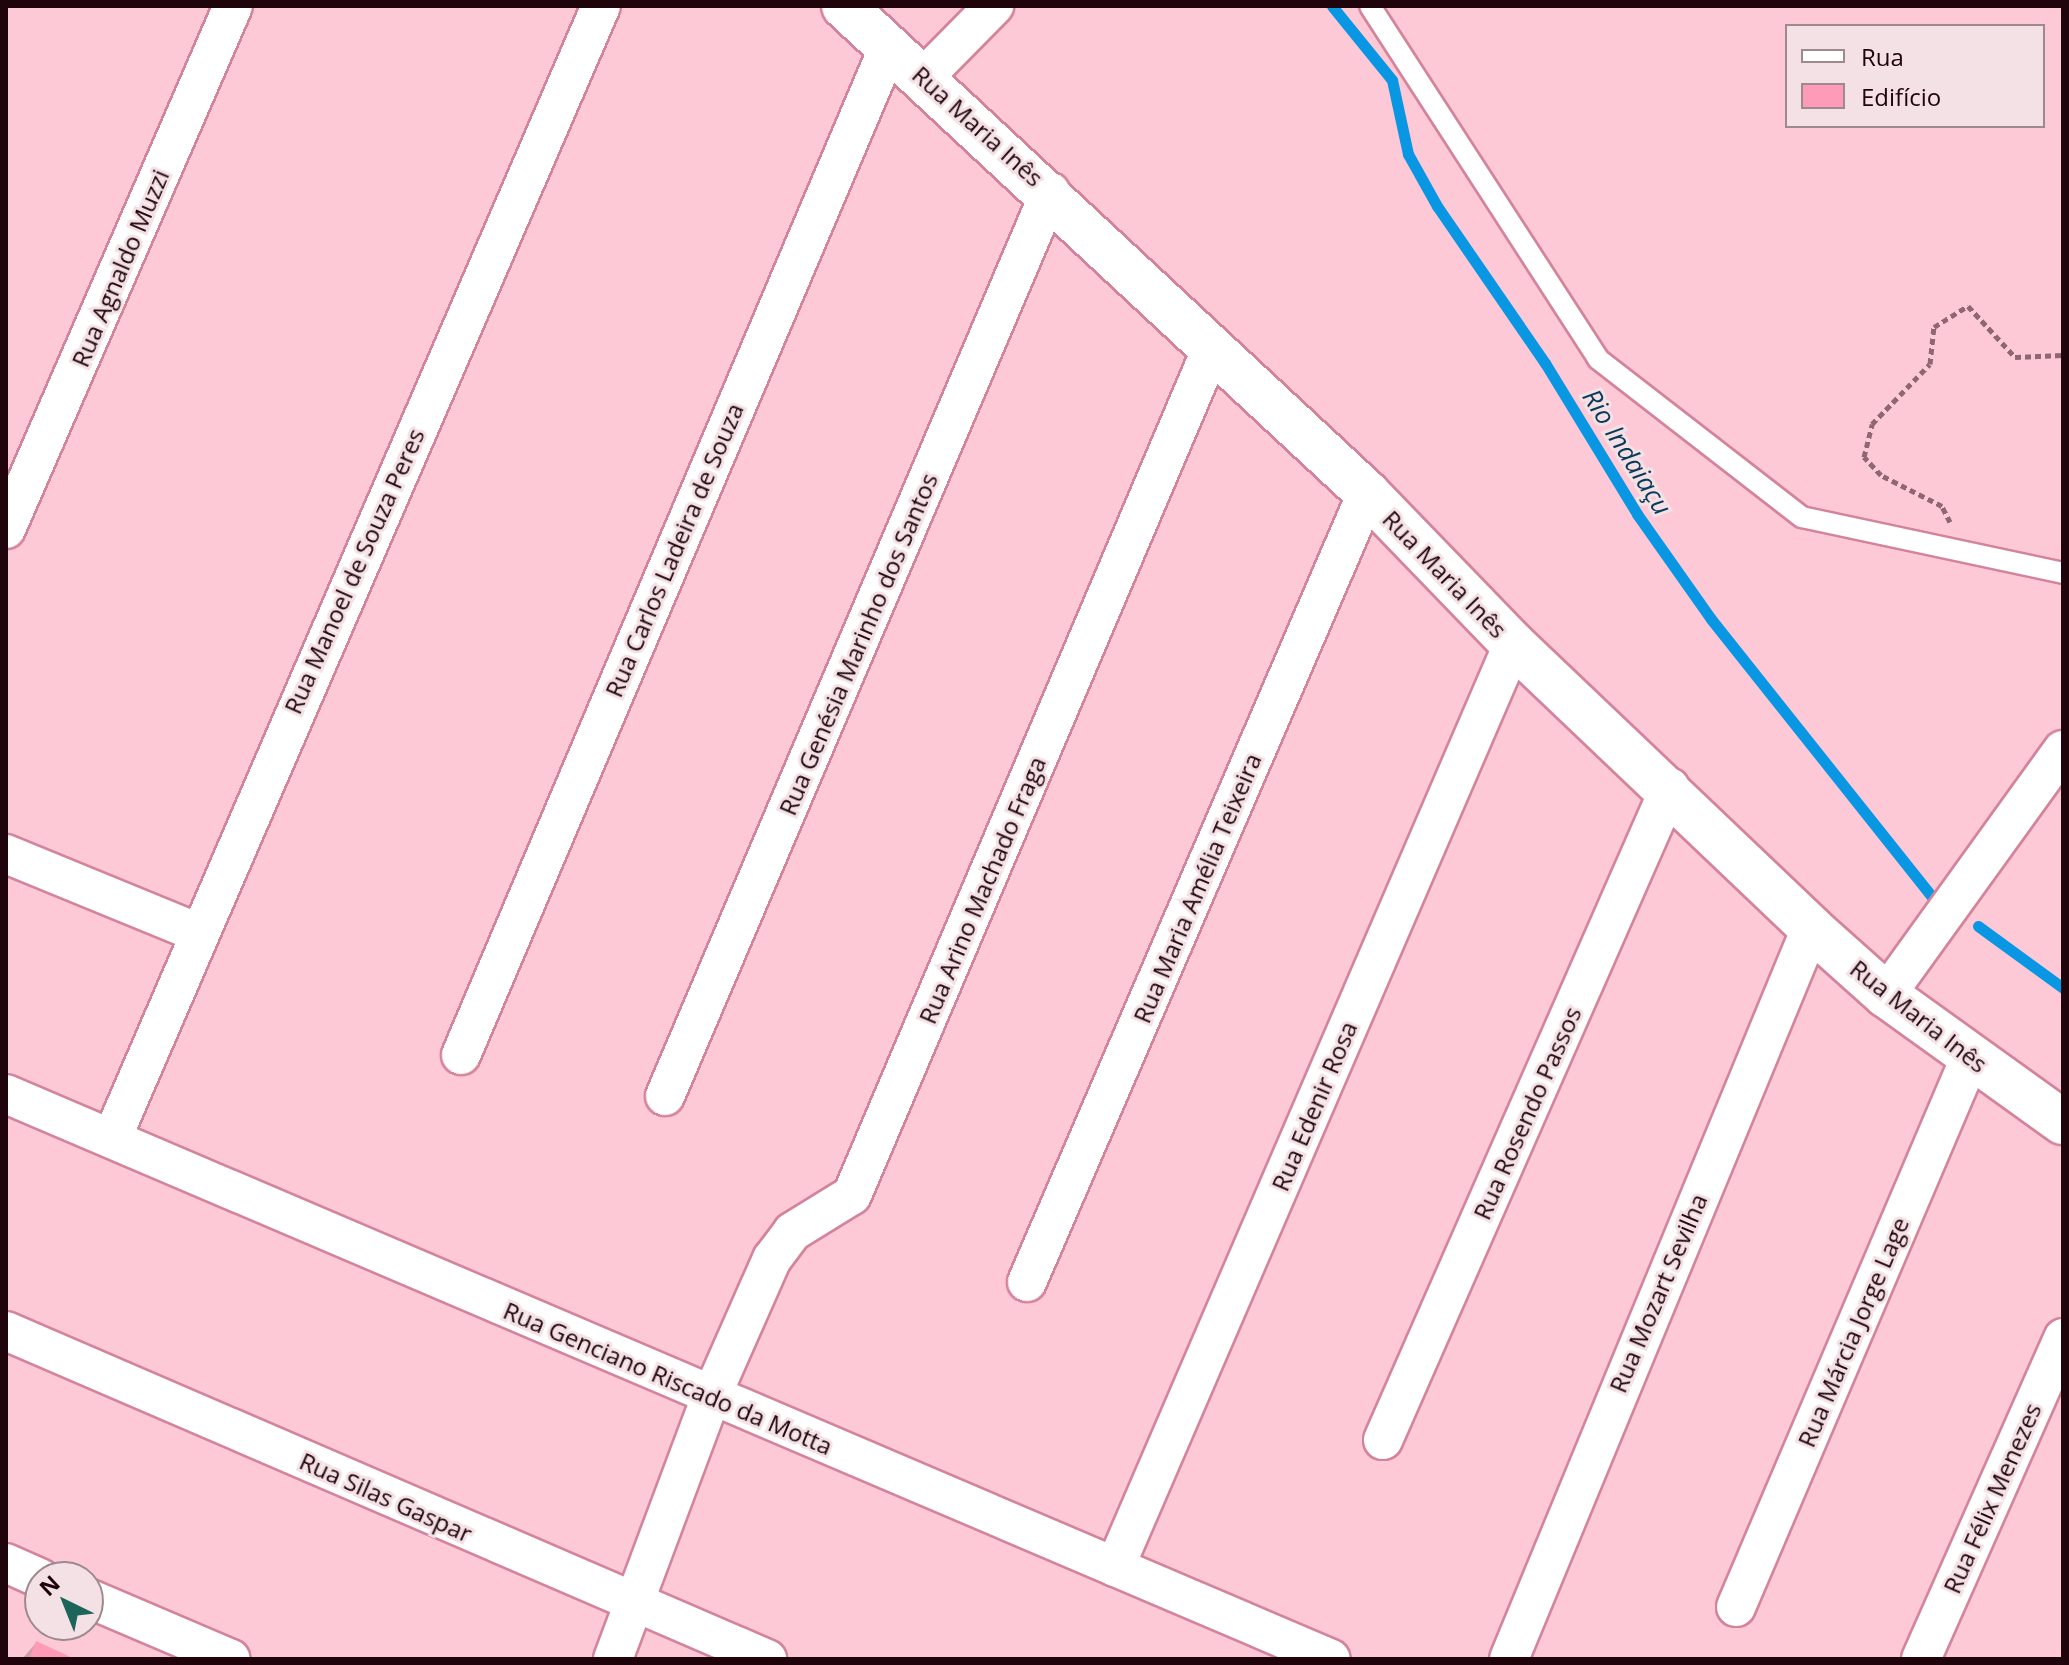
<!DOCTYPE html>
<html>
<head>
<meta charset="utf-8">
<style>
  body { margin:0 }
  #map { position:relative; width:2069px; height:1665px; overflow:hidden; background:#fdc9d6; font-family:"Open Sans",sans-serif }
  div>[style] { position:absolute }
  .shadow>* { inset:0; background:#0003 }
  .stream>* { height:11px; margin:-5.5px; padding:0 5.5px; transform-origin:5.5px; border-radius:5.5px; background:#0996e3 }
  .building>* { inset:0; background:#ff9bb6 }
  .path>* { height:5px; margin-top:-2.5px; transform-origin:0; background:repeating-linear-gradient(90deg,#8f6772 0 6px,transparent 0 10px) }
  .roads { filter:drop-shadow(2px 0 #d4849a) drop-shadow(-2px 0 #d4849a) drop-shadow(0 2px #d4849a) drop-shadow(0 -2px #d4849a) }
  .service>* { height:20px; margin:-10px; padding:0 10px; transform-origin:10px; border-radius:10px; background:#fff }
  .minor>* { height:38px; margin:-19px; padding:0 19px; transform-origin:19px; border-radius:19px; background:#fff }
  .tertiary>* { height:44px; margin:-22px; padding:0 22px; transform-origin:22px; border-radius:22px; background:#fff }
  span { translate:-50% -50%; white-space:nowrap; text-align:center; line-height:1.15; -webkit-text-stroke:6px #f3e1e5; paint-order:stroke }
  .street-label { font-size:24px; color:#1f040c }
  .water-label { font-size:26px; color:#093a59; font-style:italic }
  .frame { position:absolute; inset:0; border:8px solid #1f040c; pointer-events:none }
  .legend { position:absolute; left:1785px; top:24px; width:260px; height:104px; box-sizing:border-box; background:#f3e1e5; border:2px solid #9e898e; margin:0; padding:10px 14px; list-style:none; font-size:24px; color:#1f040c }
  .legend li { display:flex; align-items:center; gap:16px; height:40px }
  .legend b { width:40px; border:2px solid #9e898e }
  .north { position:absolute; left:24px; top:1561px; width:80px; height:80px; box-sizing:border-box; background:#f3e1e5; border:2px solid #9e898e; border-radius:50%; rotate:317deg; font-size:22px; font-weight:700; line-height:32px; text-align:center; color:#1f040c }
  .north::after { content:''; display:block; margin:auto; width:28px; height:36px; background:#1b655b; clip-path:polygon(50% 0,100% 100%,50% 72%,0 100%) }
</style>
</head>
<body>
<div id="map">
  <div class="shadow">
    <div style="clip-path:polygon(36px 1643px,70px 1659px,22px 1659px)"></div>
  </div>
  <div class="stream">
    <div style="left:1332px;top:6px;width:95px;rotate:51deg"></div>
    <div style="left:1392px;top:80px;width:76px;rotate:77.8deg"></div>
    <div style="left:1408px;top:154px;width:60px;rotate:60.9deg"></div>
    <div style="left:1437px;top:206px;width:191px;rotate:55.5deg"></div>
    <div style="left:1545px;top:363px;width:177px;rotate:58.6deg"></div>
    <div style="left:1637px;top:514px;width:128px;rotate:54.8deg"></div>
    <div style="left:1711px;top:619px;width:354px;rotate:51.5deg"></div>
    <div style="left:1978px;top:926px;width:105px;rotate:36.1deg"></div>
  </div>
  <div class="building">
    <div style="clip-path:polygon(36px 1641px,75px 1659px,29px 1659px)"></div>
  </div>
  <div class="path">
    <div style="left:1950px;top:522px;width:18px;rotate:-117deg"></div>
    <div style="left:1942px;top:506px;width:68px;rotate:-153.1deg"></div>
    <div style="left:1881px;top:475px;width:25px;rotate:-133deg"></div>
    <div style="left:1864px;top:457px;width:34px;rotate:-76deg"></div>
    <div style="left:1872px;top:424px;width:83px;rotate:-46deg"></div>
    <div style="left:1930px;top:364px;width:37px;rotate:-84deg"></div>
    <div style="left:1934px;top:327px;width:40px;rotate:-32deg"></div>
    <div style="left:1968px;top:306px;width:69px;rotate:47.3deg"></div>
    <div style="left:2015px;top:357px;width:48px;rotate:-2.4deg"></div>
  </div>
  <div class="roads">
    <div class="service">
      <div style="left:1370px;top:6px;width:420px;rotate:57.1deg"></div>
      <div style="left:1598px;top:359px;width:258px;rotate:37.8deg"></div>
      <div style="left:1802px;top:517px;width:267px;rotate:12.1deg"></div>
    </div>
    <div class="minor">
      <div style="left:924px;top:77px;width:100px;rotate:-45.4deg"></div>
      <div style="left:6px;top:529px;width:570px;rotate:-66.54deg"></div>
      <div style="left:6px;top:854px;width:205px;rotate:22.3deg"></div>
      <div style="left:1886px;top:995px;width:302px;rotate:-54.2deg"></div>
      <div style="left:461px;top:1055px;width:1096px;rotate:-67.01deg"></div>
      <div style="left:6px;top:1094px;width:1440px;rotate:23.09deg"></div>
      <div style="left:665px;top:1096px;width:983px;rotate:-66.93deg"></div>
      <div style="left:112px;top:1138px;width:1233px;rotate:-66.64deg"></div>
      <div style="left:1027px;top:1282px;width:859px;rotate:-66.69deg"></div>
      <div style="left:6px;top:1331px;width:829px;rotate:23.32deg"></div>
      <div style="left:1383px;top:1440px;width:713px;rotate:-66.27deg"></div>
      <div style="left:6px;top:1563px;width:37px;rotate:24deg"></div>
      <div style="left:1115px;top:1567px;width:1005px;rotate:-66.67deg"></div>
      <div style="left:88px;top:1598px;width:155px;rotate:23.1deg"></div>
      <div style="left:1736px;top:1607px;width:597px;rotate:-66.91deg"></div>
      <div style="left:613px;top:1659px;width:280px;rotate:-69.5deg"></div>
      <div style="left:711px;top:1397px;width:151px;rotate:-66.2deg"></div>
      <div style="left:772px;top:1259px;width:34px;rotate:-53deg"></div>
      <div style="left:792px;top:1232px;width:70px;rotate:-31.7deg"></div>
      <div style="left:852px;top:1195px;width:918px;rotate:-66.98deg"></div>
      <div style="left:1509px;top:1659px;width:791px;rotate:-67.55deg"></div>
      <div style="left:1921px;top:1659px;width:351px;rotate:-66.1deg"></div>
    </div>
    <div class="tertiary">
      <div style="left:844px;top:6px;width:715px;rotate:42.96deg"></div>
      <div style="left:1367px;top:493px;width:210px;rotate:46deg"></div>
      <div style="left:1513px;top:644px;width:412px;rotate:43.6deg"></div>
      <div style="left:1811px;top:928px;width:101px;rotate:41.8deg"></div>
      <div style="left:1886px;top:995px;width:218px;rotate:35.7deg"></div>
    </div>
  </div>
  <div class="street-label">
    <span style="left:978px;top:126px;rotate:42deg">Rua Maria Inês</span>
    <span style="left:120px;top:268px;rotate:-67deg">Rua Agnaldo Muzzi</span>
    <span style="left:674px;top:550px;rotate:-67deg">Rua Carlos Ladeira de Souza</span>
    <span style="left:354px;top:571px;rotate:-66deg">Rua Manoel de Souza Peres</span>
    <span style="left:1445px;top:574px;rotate:46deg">Rua Maria Inês</span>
    <span style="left:858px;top:644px;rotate:-67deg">Rua Genésia Marinho dos Santos</span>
    <span style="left:1197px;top:888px;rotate:-67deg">Rua Maria Amélia Teixeira</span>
    <span style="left:982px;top:890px;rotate:-67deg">Rua Arino Machado Fraga</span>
    <span style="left:1919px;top:1016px;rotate:38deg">Rua Maria Inês</span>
    <span style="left:1314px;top:1106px;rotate:-67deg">Rua Edenir Rosa</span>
    <span style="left:1527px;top:1113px;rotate:-66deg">Rua Rosendo Passos</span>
    <span style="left:1658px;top:1293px;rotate:-67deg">Rua Mozart Sevilha</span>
    <span style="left:1853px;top:1332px;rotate:-67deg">Rua Márcia Jorge Lage</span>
    <span style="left:668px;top:1378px;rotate:23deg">Rua Genciano Riscado da Motta</span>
    <span style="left:386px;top:1497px;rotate:24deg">Rua Silas Gaspar</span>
    <span style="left:1992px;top:1498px;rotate:-66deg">Rua Félix Menezes</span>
  </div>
  <div class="water-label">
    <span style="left:1627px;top:452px;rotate:58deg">Rio Indaiaçu</span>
  </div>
  <div class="frame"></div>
  <ul class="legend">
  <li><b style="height:10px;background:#fff"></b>Rua</li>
  <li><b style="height:22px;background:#ff9bb6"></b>Edifício</li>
  </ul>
  <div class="north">N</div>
</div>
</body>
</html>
